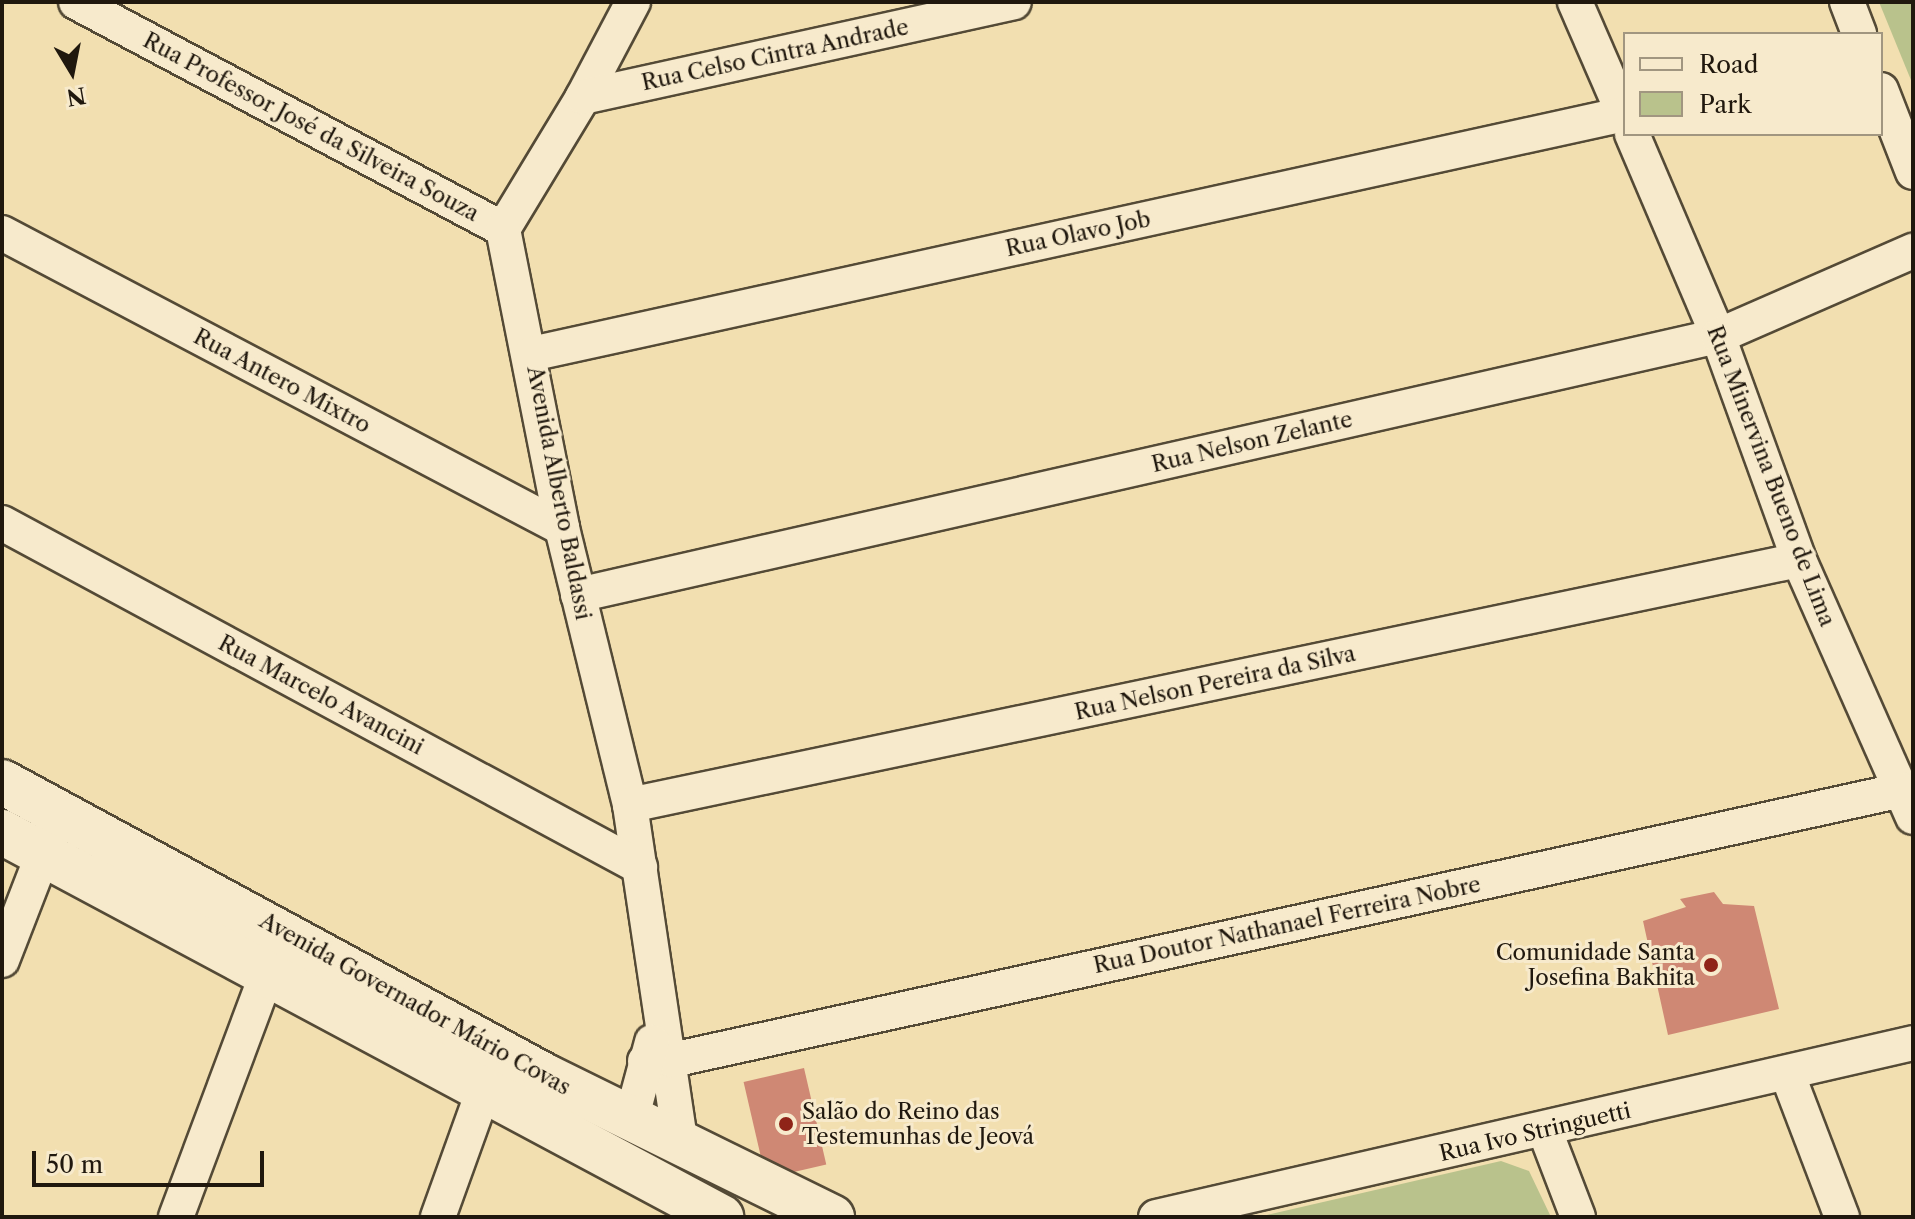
<!DOCTYPE html>
<html>
<head>
<meta charset="utf-8">
<style>
  body { margin:0 }
  #map { position:relative; width:1915px; height:1219px; overflow:hidden; background:#f2dfb0; font-family:"Libre Caslon Text",serif }
  div>[style] { position:absolute }
  .green>* { inset:0; background:#b9c28c }
  .building>* { inset:0; background:#cf8874; transform-origin:0 0 }
  .roads { filter:drop-shadow(2px 0 #544a36) drop-shadow(-2px 0 #544a36) drop-shadow(0 2px #544a36) drop-shadow(0 -2px #544a36) }
  .minor>* { height:34px; margin:-17px; padding:0 17px; transform-origin:17px; border-radius:17px; background:#f7eacc }
  .secondary>* { height:44px; margin:-22px; padding:0 22px; transform-origin:22px; border-radius:22px; background:#f7eacc }
  .dots>* { width:22px; height:22px; translate:-50% -50%; box-sizing:border-box; border:4px solid #f7eacc; border-radius:50% }
  span { translate:-50% -50%; white-space:nowrap; text-align:center; line-height:1.15; -webkit-text-stroke:6px #f7eacc; paint-order:stroke }
  .street-label { font-size:22px; color:#20180e }
  .poi-label { font-size:22px; color:#20180e }
  .right { translate:-100% -50%; text-align:right }
  .left { translate:0 -50%; text-align:left }
  .frame { position:absolute; inset:0; border:4px solid #20180e; pointer-events:none }
  .legend { position:absolute; left:1623px; top:32px; width:260px; height:104px; box-sizing:border-box; background:#f7eacc; border:2px solid #a19680; margin:0; padding:10px 14px; list-style:none; font-size:24px; color:#20180e }
  .legend li { display:flex; align-items:center; gap:16px; height:40px }
  .legend b { width:40px; border:2px solid #a19680 }
  .north { position:absolute; left:32px; top:32px; width:80px; height:80px; -webkit-text-stroke:6px #f7eacc; paint-order:stroke; rotate:170deg; font-size:22px; font-weight:700; line-height:32px; text-align:center; color:#20180e }
  .north::after { content:''; display:block; margin:auto; width:28px; height:36px; background:#20180e; clip-path:polygon(50% 0,100% 100%,50% 72%,0 100%) }
  .scale { position:absolute; left:32px; top:1151px; width:232px; height:36px; box-sizing:border-box; border:4px solid #20180e; border-top:0; padding-left:10px; font-size:24px; line-height:28px; white-space:nowrap; color:#20180e; -webkit-text-stroke:6px #f7eacc; paint-order:stroke }
</style>
</head>
<body>
<div id="map">
  <div class="green">
    <div style="clip-path:polygon(1879px 2px,1913px 2px,1913px 85px)"></div>
    <div style="clip-path:polygon(1501px 1161px,1529px 1171px,1551px 1217px,1258px 1217px)"></div>
  </div>
  <div class="building">
    <div style="clip-path:polygon(1714px 892px,1723px 904px,1754px 906px,1779px 1009px,1668px 1035px,1643px 921px,1686px 907px,1680px 899px)"></div>
    <div style="left:804px;top:1068px;width:99px;height:62px;rotate:77deg"></div>
  </div>
  <div class="roads">
    <div class="minor">
      <div style="left:76px;top:2px;width:484px;rotate:28deg"></div>
      <div style="left:633px;top:2px;width:107px;rotate:117.8deg"></div>
      <div style="left:583px;top:97px;width:154px;rotate:121.2deg"></div>
      <div style="left:503px;top:229px;width:305px;rotate:78.8deg"></div>
      <div style="left:562px;top:528px;width:285px;rotate:76.2deg"></div>
      <div style="left:630px;top:805px;width:344px;rotate:81.5deg"></div>
      <div style="left:1575px;top:2px;width:125px;rotate:66.5deg"></div>
      <div style="left:1847px;top:2px;width:34px;rotate:69deg"></div>
      <div style="left:1881px;top:90px;width:88px;rotate:68.7deg"></div>
      <div style="left:583px;top:97px;width:441px;rotate:-12.4deg"></div>
      <div style="left:1632px;top:134px;width:220px;rotate:66.9deg"></div>
      <div style="left:1718px;top:336px;width:238px;rotate:70.1deg"></div>
      <div style="left:1799px;top:560px;width:281px;rotate:66.1deg"></div>
      <div style="left:2px;top:233px;width:633px;rotate:27.78deg"></div>
      <div style="left:531px;top:354px;width:1119px;rotate:-12.38deg"></div>
      <div style="left:2px;top:523px;width:725px;rotate:28.33deg"></div>
      <div style="left:578px;top:595px;width:1169px;rotate:-12.8deg"></div>
      <div style="left:1718px;top:336px;width:213px;rotate:-23.6deg"></div>
      <div style="left:630px;top:805px;width:1194px;rotate:-11.84deg"></div>
      <div style="left:2px;top:960px;width:138px;rotate:-68.8deg"></div>
      <div style="left:645px;top:1061px;width:27px;rotate:-2deg"></div>
      <div style="left:672px;top:1060px;width:1259px;rotate:-12.38deg"></div>
      <div style="left:1787px;top:1073px;width:154px;rotate:69.1deg"></div>
      <div style="left:631px;top:1120px;width:81px;rotate:-74.9deg"></div>
      <div style="left:1545px;top:1131px;width:92px;rotate:69deg"></div>
      <div style="left:176px;top:1217px;width:257px;rotate:-69.5deg"></div>
      <div style="left:438px;top:1217px;width:133px;rotate:-70.2deg"></div>
      <div style="left:1156px;top:1217px;width:777px;rotate:-12.94deg"></div>
    </div>
    <div class="secondary">
      <div style="left:2px;top:782px;width:617px;rotate:28.43deg"></div>
      <div style="left:545px;top:1076px;width:320px;rotate:26.2deg"></div>
      <div style="left:2px;top:832px;width:816px;rotate:28.17deg"></div>
    </div>
  </div>
  <div class="dots">
    <div style="left:1711px;top:965px;background:#8f2418"></div>
    <div style="left:786px;top:1124px;background:#8f2418"></div>
  </div>
  <div class="street-label">
    <span style="left:775px;top:55px;rotate:-12deg">Rua Celso Cintra Andrade</span>
    <span style="left:311px;top:127px;rotate:28deg">Rua Professor José da Silveira Souza</span>
    <span style="left:1078px;top:234px;rotate:-12deg">Rua Olavo Job</span>
    <span style="left:282px;top:381px;rotate:28deg">Rua Antero Mixtro</span>
    <span style="left:1252px;top:442px;rotate:-13deg">Rua Nelson Zelante</span>
    <span style="left:1771px;top:476px;rotate:69deg">Rua Minervina Bueno de Lima</span>
    <span style="left:559px;top:493px;rotate:79deg">Avenida Alberto Baldassi</span>
    <span style="left:1215px;top:683px;rotate:-12deg">Rua Nelson Pereira da Silva</span>
    <span style="left:321px;top:695px;rotate:28deg">Rua Marcelo Avancini</span>
    <span style="left:1287px;top:925px;rotate:-12deg">Rua Doutor Nathanael Ferreira Nobre</span>
    <span style="left:415px;top:1004px;rotate:29deg">Avenida Governador Mário Covas</span>
    <span style="left:1535px;top:1132px;rotate:-13deg">Rua Ivo Stringuetti</span>
  </div>
  <div class="poi-label">
    <span class="right" style="left:1695px;top:965px">Comunidade Santa<br>Josefina Bakhita</span>
    <span class="left" style="left:802px;top:1124px">Salão do Reino das<br>Testemunhas de Jeová</span>
  </div>
  <div class="frame"></div>
  <ul class="legend">
  <li><b style="height:10px;background:#f7eacc"></b>Road</li>
  <li><b style="height:22px;background:#b9c28c"></b>Park</li>
  </ul>
  <div class="north">N</div>
  <div class="scale">50 m</div>
</div>
</body>
</html>
